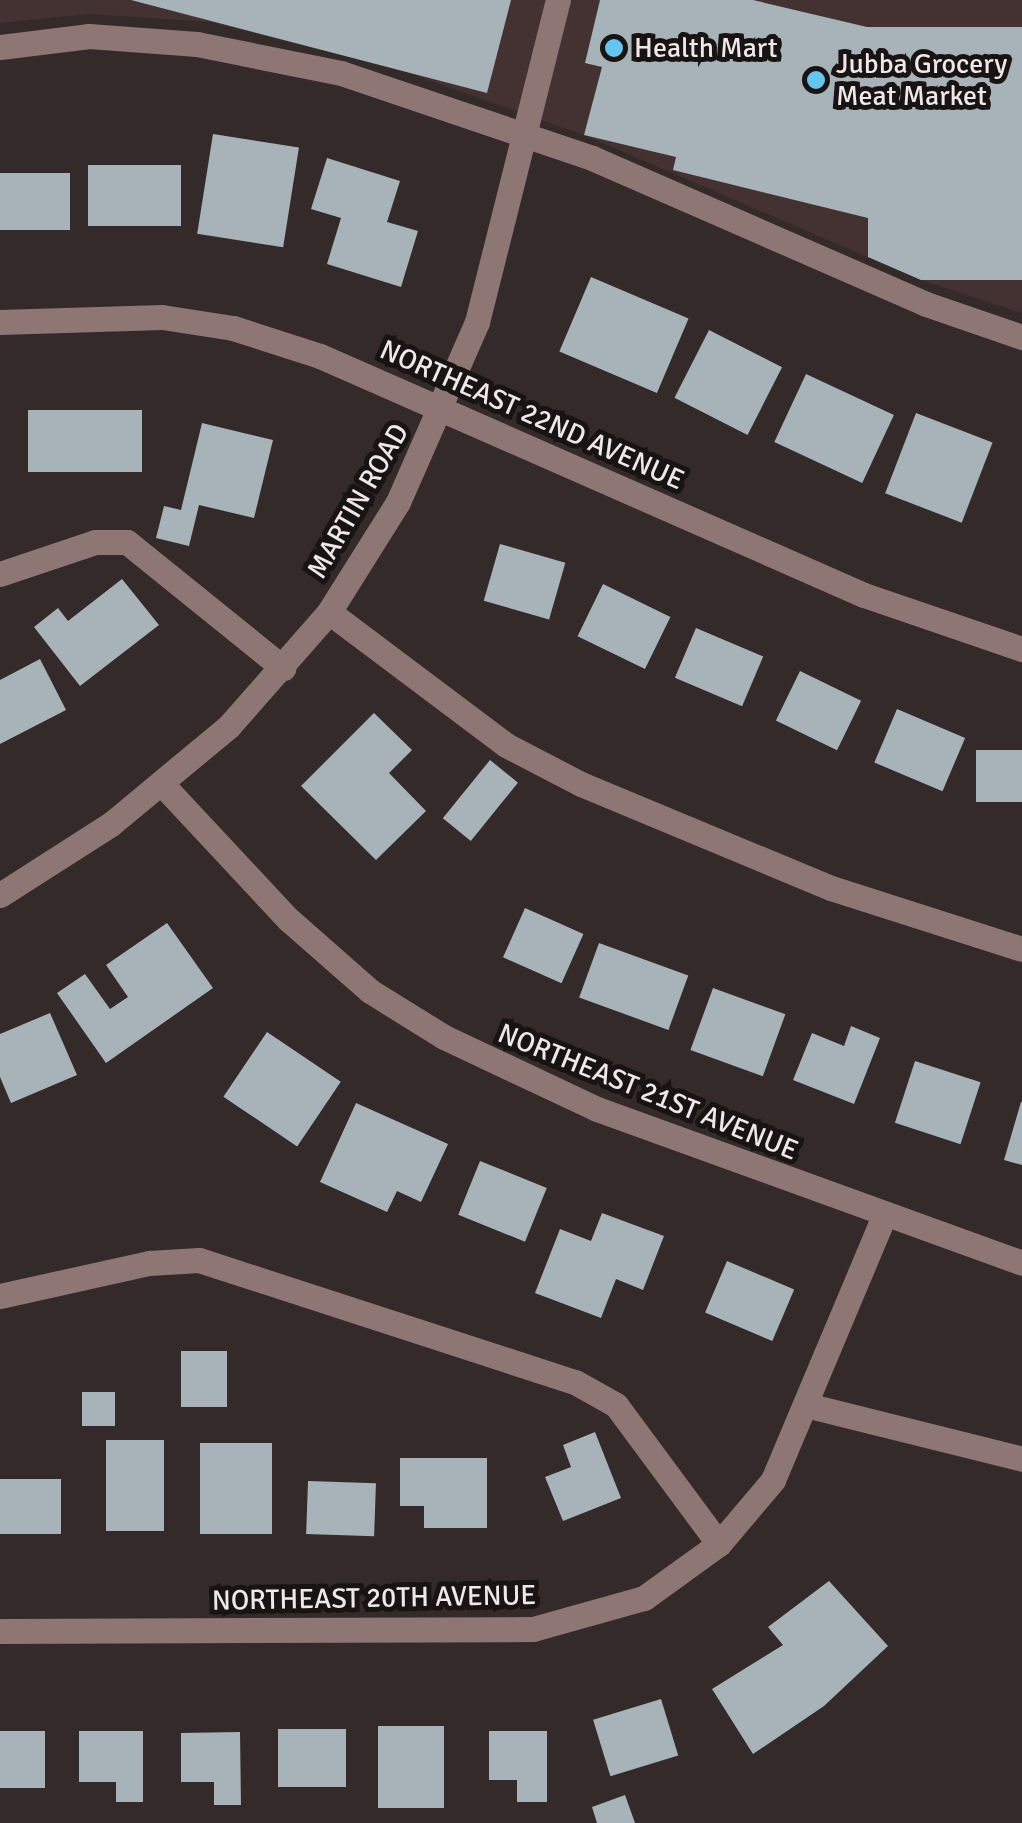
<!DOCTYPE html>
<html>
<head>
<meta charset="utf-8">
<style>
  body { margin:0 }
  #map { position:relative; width:1022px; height:1823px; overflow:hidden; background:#342a29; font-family:Signika,sans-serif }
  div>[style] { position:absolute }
  .built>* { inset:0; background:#433231 }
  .building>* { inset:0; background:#a8b3b9; transform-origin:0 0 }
  .minor>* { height:25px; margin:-12.5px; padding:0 12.5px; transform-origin:12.5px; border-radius:12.5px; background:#8e7674 }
  .dots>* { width:28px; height:28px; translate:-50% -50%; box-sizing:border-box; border:5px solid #181413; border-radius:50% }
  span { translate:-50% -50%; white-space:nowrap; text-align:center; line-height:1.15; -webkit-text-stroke:10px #181413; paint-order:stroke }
  .poi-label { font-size:28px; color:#f0e8e8 }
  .left { translate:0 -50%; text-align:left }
  .street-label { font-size:28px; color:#f0e8e8 }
</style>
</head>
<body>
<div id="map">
  <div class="built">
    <div style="clip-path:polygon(0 0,1022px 0,1022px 313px,921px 280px,584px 135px,397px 69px,210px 22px,89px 14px,0 23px)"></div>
  </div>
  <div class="building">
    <div style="clip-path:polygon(131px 0,511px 0,487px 93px)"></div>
    <div style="clip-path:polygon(600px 0,753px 0,867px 27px,1022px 27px,1022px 280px,921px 280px,868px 257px,868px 218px,673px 170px,676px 157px,584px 135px,602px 67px,585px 63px)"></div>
    <div style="left:213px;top:134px;width:87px;height:101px;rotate:9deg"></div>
    <div style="clip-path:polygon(327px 158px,400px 181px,387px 222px,418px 231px,401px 287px,327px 264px,341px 218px,311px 209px)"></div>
    <div style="left:88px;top:165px;width:93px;height:61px"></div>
    <div style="left:0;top:173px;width:70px;height:57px"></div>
    <div style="left:591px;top:277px;width:106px;height:81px;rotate:23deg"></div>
    <div style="left:709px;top:330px;width:82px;height:76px;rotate:27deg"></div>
    <div style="left:806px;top:374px;width:97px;height:75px;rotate:25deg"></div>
    <div style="left:28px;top:410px;width:114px;height:62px"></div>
    <div style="left:916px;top:413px;width:82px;height:86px;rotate:21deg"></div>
    <div style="clip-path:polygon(202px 423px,273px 440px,254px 518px,199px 505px,189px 546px,156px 538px,164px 506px,181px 510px)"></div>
    <div style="left:500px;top:544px;width:68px;height:59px;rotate:16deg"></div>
    <div style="clip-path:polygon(122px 579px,159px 625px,80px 686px,34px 627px,58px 608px,68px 621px)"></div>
    <div style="left:603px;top:584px;width:75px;height:58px;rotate:26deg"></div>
    <div style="left:696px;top:628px;width:73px;height:54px;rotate:23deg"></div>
    <div style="clip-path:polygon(40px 659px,66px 710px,0 744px,0 680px)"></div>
    <div style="left:800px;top:671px;width:68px;height:55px;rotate:26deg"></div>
    <div style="left:897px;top:709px;width:74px;height:58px;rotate:23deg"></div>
    <div style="clip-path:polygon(374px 713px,412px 750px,389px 773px,426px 811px,376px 860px,301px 786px)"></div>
    <div style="left:976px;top:750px;width:46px;height:52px"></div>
    <div style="left:490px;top:760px;width:36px;height:75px;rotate:39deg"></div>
    <div style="left:525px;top:908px;width:64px;height:54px;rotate:24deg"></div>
    <div style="clip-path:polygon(167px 923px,213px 988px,106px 1063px,57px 993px,85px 974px,110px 1009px,128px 997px,106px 965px)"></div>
    <div style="left:599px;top:943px;width:95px;height:58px;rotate:20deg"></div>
    <div style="left:713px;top:988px;width:77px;height:66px;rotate:20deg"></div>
    <div style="clip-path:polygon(50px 1013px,77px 1075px,11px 1103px,0 1077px,0 1034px)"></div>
    <div style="clip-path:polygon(851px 1026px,880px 1038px,854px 1104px,793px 1080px,812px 1033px,844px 1046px)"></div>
    <div style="left:267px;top:1032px;width:89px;height:78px;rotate:34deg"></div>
    <div style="left:915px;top:1061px;width:69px;height:65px;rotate:18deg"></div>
    <div style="clip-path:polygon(1021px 1102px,1022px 1102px,1022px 1165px,1004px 1160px)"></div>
    <div style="clip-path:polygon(356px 1103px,448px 1144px,421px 1202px,397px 1191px,387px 1212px,320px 1182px)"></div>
    <div style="left:480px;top:1161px;width:72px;height:58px;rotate:22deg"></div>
    <div style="clip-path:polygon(602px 1213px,664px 1236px,643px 1290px,616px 1279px,601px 1318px,535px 1293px,560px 1229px,591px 1241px)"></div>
    <div style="left:727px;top:1261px;width:73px;height:56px;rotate:23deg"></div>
    <div style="left:181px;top:1351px;width:46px;height:56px"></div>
    <div style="left:82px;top:1392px;width:33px;height:34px"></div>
    <div style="clip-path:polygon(595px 1432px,621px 1498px,563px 1521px,545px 1477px,571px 1467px,563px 1445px)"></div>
    <div style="left:106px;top:1440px;width:58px;height:91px"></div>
    <div style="left:200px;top:1443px;width:72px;height:91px"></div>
    <div style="clip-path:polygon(400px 1458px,487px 1458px,487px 1528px,424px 1528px,424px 1506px,400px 1506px)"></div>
    <div style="left:0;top:1479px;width:61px;height:55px"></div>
    <div style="left:308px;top:1481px;width:68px;height:53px;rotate:2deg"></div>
    <div style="clip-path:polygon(829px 1581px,888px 1646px,824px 1706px,753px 1754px,712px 1689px,783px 1645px,768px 1627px)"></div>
    <div style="left:661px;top:1699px;width:59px;height:71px;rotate:73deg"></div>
    <div style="left:378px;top:1726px;width:66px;height:82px"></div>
    <div style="left:278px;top:1729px;width:68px;height:58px"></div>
    <div style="left:0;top:1731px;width:45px;height:57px"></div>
    <div style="clip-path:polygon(79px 1731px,143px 1731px,143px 1802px,116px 1802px,116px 1782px,79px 1782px)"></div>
    <div style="clip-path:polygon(489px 1731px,547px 1731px,547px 1802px,517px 1802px,517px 1780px,489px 1780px)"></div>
    <div style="clip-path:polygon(240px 1732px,241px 1805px,214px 1805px,214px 1782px,181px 1782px,181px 1733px)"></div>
    <div style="clip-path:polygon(625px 1795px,635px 1823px,597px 1823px,592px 1807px)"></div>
  </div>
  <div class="minor">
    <div style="left:0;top:47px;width:90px;rotate:-7deg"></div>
    <div style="left:89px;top:36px;width:108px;rotate:4.2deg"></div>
    <div style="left:197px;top:44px;width:147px;rotate:11.4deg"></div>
    <div style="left:341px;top:73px;width:265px;rotate:18.7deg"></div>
    <div style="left:592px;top:158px;width:365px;rotate:23.6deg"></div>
    <div style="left:926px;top:304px;width:102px;rotate:19deg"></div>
    <div style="left:0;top:322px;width:162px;rotate:-1.8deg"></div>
    <div style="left:162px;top:317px;width:72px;rotate:8.8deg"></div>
    <div style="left:233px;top:328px;width:91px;rotate:17.8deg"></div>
    <div style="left:320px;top:356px;width:594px;rotate:23.72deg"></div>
    <div style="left:864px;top:595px;width:167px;rotate:18.9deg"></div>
    <div style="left:0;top:574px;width:100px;rotate:-18.6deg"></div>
    <div style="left:95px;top:542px;width:32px"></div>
    <div style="left:127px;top:542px;width:201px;rotate:38.9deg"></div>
    <div style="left:329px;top:612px;width:221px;rotate:36.9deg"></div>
    <div style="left:506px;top:745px;width:85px;rotate:27.5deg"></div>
    <div style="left:581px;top:784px;width:271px;rotate:22.6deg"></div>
    <div style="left:831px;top:888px;width:201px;rotate:17.7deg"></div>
    <div style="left:162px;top:784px;width:185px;rotate:47deg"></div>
    <div style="left:288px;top:919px;width:109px;rotate:41.3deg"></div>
    <div style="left:370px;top:991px;width:87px;rotate:31.9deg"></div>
    <div style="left:444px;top:1037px;width:169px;rotate:25.2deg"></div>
    <div style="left:597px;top:1109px;width:452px;rotate:19.9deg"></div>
    <div style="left:0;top:895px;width:132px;rotate:-32.6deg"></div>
    <div style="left:111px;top:824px;width:153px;rotate:-39.7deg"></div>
    <div style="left:229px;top:726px;width:152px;rotate:-48.7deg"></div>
    <div style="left:329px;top:612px;width:130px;rotate:-57.9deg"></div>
    <div style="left:398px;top:502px;width:197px;rotate:-66.3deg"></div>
    <div style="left:477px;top:322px;width:332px;rotate:-75.9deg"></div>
    <div style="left:0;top:1296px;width:153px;rotate:-12.5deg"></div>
    <div style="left:149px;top:1263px;width:50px;rotate:-3.4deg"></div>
    <div style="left:199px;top:1260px;width:395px;rotate:18deg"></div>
    <div style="left:575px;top:1382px;width:47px;rotate:29.3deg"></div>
    <div style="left:616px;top:1405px;width:173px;rotate:53.5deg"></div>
    <div style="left:806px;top:1405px;width:223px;rotate:14deg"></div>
    <div style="left:0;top:1631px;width:533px;rotate:-0.21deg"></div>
    <div style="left:533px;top:1629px;width:115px;rotate:-15.6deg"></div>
    <div style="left:644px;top:1598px;width:92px;rotate:-35.8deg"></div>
    <div style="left:719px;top:1544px;width:84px;rotate:-49.8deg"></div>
    <div style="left:773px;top:1480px;width:284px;rotate:-67.2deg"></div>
  </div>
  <div class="dots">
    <div style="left:614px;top:48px;background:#66c4ef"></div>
    <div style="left:816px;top:80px;background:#66c4ef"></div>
  </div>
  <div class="poi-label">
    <span class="left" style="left:634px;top:48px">Health Mart</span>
    <span class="left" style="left:836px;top:80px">Jubba Grocery<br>Meat Market</span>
  </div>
  <div class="street-label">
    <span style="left:532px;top:415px;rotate:24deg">NORTHEAST 22ND AVENUE</span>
    <span style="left:358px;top:501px;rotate:-60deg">MARTIN ROAD</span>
    <span style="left:648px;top:1092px;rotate:22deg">NORTHEAST 21ST AVENUE</span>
    <span style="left:374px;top:1598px;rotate:-1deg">NORTHEAST 20TH AVENUE</span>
  </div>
</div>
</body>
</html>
